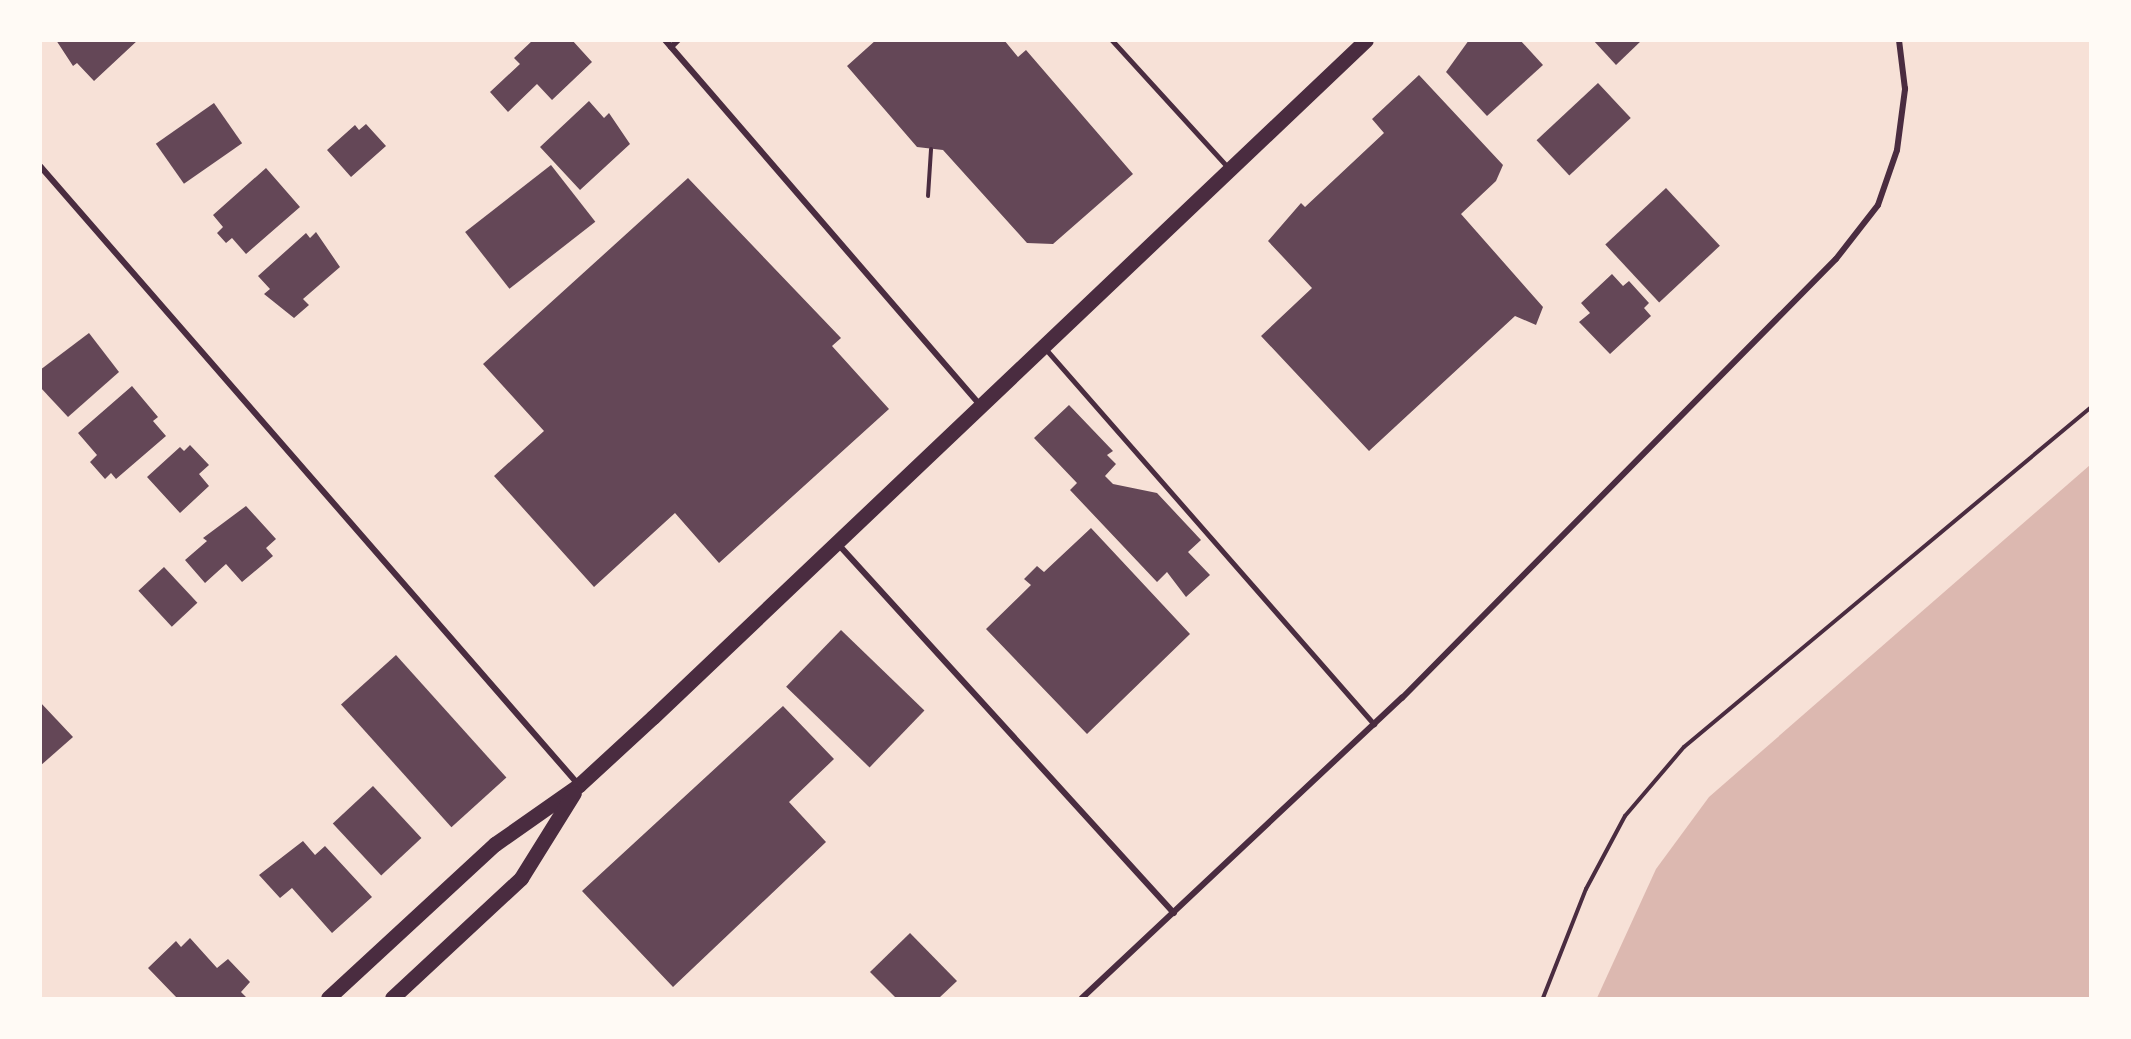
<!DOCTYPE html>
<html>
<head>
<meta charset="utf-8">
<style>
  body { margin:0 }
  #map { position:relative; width:2131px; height:1039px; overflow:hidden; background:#f7e1d7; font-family:"Roboto Condensed",sans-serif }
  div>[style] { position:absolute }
  .water>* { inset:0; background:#dcb8b0 }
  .building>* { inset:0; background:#644757; transform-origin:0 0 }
  .path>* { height:4px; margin:-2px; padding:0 2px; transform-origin:2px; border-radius:2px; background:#4a2c40 }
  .service>* { height:4.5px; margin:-2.25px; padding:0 2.25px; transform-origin:2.25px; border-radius:2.25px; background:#4a2c40 }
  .minor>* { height:6px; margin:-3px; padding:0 3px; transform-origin:3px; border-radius:3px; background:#4a2c40 }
  .primary>* { height:15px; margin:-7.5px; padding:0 7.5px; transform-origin:7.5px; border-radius:7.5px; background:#4a2c40 }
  span { translate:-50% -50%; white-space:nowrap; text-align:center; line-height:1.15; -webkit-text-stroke:4.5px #fffaf5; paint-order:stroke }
  .frame { position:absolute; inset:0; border:42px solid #fffaf5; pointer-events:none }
</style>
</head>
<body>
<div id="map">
  <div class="water">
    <div style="clip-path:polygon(2090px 465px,2090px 998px,1597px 998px,1656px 869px,1709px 797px)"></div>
  </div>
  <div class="building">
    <div style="clip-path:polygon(56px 40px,138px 40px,94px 81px,77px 63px,73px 66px)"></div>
    <div style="clip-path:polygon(533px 40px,572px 40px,592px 62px,552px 100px,537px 84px,508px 112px,490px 92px,520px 64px,514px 58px)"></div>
    <div style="clip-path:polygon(876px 40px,1004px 40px,1018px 57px,1026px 50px,1133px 174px,1053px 244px,1027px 243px,943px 150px,917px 147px,847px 66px)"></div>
    <div style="clip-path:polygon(1469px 40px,1520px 40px,1543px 65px,1487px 116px,1446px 72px)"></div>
    <div style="clip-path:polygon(1593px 40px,1642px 40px,1616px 65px)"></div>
    <div style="clip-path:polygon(1419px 75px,1503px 165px,1496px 181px,1461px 214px,1543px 307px,1536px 325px,1515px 316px,1369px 451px,1261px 336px,1312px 288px,1268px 241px,1301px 203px,1305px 207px,1384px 133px,1372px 119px)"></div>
    <div style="left:1598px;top:83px;width:48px;height:84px;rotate:47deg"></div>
    <div style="clip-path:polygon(589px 101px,604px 118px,609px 113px,630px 144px,580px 190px,540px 147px)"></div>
    <div style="left:214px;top:103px;width:49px;height:71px;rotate:55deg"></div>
    <div style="clip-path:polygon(366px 124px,386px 146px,351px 177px,327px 150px,355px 125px,359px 130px)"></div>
    <div style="left:551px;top:165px;width:72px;height:109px;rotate:52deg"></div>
    <div style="clip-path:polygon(266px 168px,300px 207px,246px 254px,232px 238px,226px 243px,217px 233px,223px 227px,213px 215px)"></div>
    <div style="clip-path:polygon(688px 178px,841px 338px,832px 346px,889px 409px,719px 563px,675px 513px,594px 587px,494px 476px,544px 431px,483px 364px)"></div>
    <div style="left:1666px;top:188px;width:79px;height:83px;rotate:47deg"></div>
    <div style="clip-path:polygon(316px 232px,340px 267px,303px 299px,309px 305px,294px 318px,264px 294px,270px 289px,258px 276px,306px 233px,310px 238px)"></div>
    <div style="clip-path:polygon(1612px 274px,1623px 286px,1629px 281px,1649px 303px,1644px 308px,1651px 316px,1610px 354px,1579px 322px,1590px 313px,1581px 303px)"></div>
    <div style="clip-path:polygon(89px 333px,119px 372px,68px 417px,40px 387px,40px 370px)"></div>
    <div style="clip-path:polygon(132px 386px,158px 417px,153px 421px,166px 436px,116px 479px,111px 473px,105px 479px,90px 462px,97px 455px,78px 433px)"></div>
    <div style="clip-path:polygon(1069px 405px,1113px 451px,1107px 455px,1116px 464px,1105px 476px,1113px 484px,1157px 493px,1201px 540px,1188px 552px,1210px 575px,1186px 597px,1167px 572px,1157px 582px,1070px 490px,1077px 483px,1034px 438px)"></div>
    <div style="clip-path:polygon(190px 445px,209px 465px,199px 474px,209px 486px,180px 513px,147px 477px,180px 447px,184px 451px)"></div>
    <div style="clip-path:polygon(246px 506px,276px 539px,266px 548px,273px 556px,242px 582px,226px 564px,205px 583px,185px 560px,207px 541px,203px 538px)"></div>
    <div style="clip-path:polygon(1091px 528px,1190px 634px,1087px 734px,986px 629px,1031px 585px,1024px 579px,1037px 566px,1044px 572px)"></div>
    <div style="left:164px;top:567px;width:49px;height:35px;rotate:47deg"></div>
    <div style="left:841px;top:630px;width:116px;height:79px;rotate:44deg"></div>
    <div style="left:396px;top:655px;width:165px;height:74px;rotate:48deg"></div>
    <div style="clip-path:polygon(40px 702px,73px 737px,40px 766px)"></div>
    <div style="clip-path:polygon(783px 706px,834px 759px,789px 802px,826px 842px,673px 987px,582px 891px)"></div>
    <div style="left:373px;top:786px;width:71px;height:55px;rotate:47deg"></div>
    <div style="clip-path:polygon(303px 841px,315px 855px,325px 846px,372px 897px,332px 933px,292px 888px,280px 898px,259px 875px)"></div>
    <div style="clip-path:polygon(910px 933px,957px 981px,939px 998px,896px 998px,870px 972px)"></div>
    <div style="clip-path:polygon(190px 938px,217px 968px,228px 959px,250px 982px,241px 992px,247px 998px,177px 998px,148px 968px,176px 941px,181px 947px)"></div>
  </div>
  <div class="path">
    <div style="left:928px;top:196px;width:47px;rotate:-86.3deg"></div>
    <div style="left:1543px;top:998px;width:117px;rotate:-68.5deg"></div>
    <div style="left:1586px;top:889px;width:83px;rotate:-61.9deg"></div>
    <div style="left:1625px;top:816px;width:91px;rotate:-49.5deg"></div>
    <div style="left:1684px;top:747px;width:529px;rotate:-39.86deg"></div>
  </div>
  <div class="service">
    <div style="left:1112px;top:40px;width:171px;rotate:47.6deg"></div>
    <div style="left:1045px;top:348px;width:500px;rotate:48.8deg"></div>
  </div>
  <div class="minor">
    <div style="left:665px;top:40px;width:482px;rotate:49.2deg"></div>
    <div style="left:671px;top:47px;width:10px;rotate:-45deg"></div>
    <div style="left:40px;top:166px;width:819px;rotate:48.96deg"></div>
    <div style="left:838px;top:544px;width:499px;rotate:47.7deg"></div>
    <div style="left:1082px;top:998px;width:439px;rotate:-43.2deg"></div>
    <div style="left:1402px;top:698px;width:617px;rotate:-45.33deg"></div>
    <div style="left:1836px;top:259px;width:68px;rotate:-52.1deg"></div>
    <div style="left:1878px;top:205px;width:58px;rotate:-70.9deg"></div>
    <div style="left:1897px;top:150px;width:62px;rotate:-82.5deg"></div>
    <div style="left:1905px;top:89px;width:49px;rotate:-97deg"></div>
  </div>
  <div class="primary">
    <div style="left:328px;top:998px;width:227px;rotate:-42.7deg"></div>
    <div style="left:495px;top:844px;width:103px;rotate:-35.1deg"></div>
    <div style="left:579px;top:785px;width:100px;rotate:-42.6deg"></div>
    <div style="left:653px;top:717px;width:983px;rotate:-43.52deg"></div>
    <div style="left:392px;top:998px;width:176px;rotate:-42.9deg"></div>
    <div style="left:521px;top:878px;width:100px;rotate:-58.1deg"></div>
  </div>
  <div class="frame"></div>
</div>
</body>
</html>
